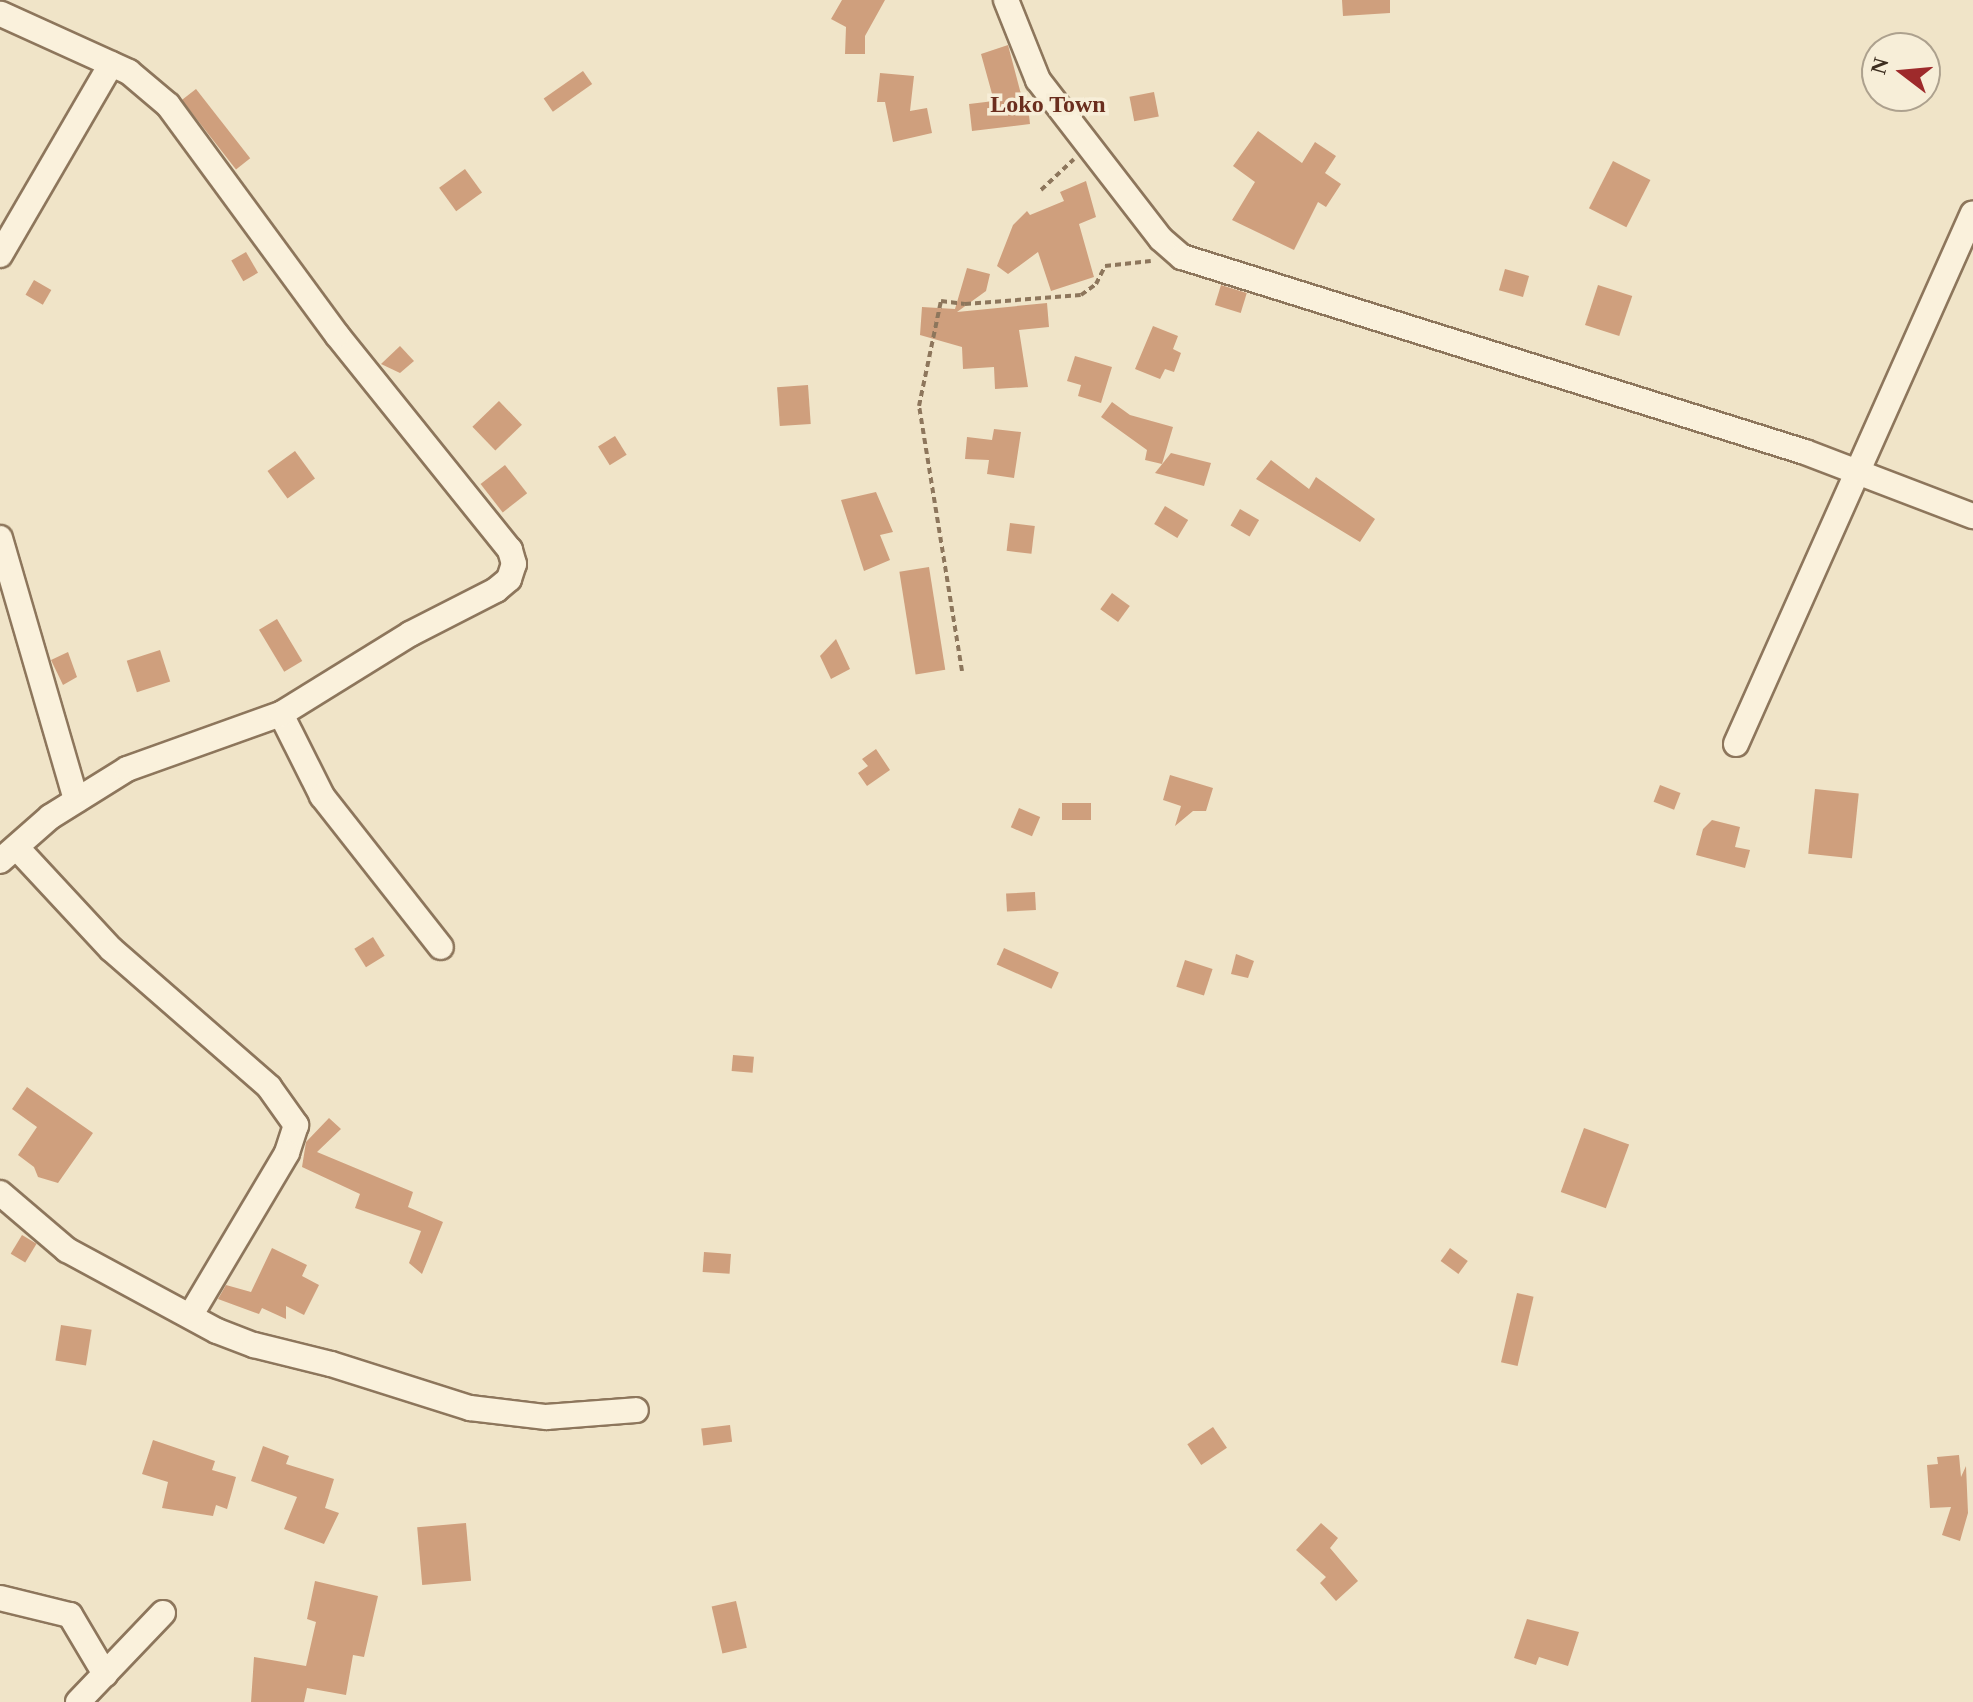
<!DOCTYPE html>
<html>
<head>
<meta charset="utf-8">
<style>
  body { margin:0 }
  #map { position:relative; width:1973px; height:1702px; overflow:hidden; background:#f0e4c8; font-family:Georgia,serif }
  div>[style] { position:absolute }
  .building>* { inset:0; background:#cf9f7d; transform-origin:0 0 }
  .path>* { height:4px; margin-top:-2px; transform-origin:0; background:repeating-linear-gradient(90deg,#8d765c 0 6px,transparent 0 10px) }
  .roads { filter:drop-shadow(2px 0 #8d765c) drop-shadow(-2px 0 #8d765c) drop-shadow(0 2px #8d765c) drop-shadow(0 -2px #8d765c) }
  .street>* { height:24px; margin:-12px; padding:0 12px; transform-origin:12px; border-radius:12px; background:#faf1dc }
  span { translate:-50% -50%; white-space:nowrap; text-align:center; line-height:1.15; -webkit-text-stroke:7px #f7eed8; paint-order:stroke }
  .neighbourhood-label { font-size:24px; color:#6b2e1e; font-weight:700 }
  .north { position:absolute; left:1861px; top:32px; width:80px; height:80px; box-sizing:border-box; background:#f7eed8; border:2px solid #ada18e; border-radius:50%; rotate:286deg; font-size:22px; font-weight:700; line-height:32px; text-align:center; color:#3d2e20 }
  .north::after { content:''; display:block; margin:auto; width:28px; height:36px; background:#9e2a2b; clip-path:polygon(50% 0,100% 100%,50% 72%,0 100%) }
</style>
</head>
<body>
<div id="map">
  <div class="building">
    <div style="clip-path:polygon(842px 0,885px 0,865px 36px,865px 54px,845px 54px,846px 27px,831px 19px)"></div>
    <div style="clip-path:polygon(1342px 0,1390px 0,1390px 13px,1343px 16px)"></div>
    <div style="clip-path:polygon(1008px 45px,1022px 98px,1027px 97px,1030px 124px,972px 131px,969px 104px,994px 101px,981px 54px)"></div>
    <div style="left:583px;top:71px;width:16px;height:48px;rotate:55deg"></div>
    <div style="clip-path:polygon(880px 73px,914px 76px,910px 111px,927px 108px,932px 133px,893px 142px,885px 102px,877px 102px)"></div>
    <div style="left:196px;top:89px;width:88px;height:18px;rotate:52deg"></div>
    <div style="left:1154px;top:92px;width:25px;height:25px;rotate:79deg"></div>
    <div style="clip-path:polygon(1258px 131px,1302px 163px,1315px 142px,1336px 156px,1325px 173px,1341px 184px,1326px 207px,1318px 202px,1294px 250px,1232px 220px,1255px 182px,1233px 166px)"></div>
    <div style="left:1613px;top:161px;width:42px;height:53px;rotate:27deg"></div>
    <div style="left:465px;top:169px;width:29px;height:32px;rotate:54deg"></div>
    <div style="clip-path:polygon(1086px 181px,1096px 217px,1079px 224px,1094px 277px,1051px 291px,1038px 252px,1008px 274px,997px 266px,1013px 225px,1027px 211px,1030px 215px,1064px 201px,1060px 192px)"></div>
    <div style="left:246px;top:252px;width:24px;height:17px;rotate:60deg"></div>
    <div style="clip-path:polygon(967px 268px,990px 274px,986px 291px,957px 312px,1047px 303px,1049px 327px,1019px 330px,1028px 387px,995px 389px,994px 367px,963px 369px,962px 347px,920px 335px,922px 307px,955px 309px)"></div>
    <div style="left:1505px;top:269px;width:25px;height:22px;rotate:16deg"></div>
    <div style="left:34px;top:280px;width:20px;height:17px;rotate:30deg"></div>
    <div style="left:1221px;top:285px;width:27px;height:21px;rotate:17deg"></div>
    <div style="left:1598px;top:285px;width:36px;height:42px;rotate:18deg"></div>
    <div style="clip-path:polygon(1153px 326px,1178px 336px,1173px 349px,1181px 353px,1174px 372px,1165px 369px,1160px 379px,1135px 369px)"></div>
    <div style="clip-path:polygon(400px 346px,414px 361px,400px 373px,381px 364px)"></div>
    <div style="clip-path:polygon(1075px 356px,1112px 367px,1101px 403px,1078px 396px,1081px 385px,1067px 381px)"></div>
    <div style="left:808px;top:385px;width:39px;height:31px;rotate:86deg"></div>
    <div style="left:499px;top:401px;width:33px;height:37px;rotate:46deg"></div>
    <div style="clip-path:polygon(1112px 402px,1130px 415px,1173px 427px,1162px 464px,1145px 460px,1147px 450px,1101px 417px)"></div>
    <div style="clip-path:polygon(994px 429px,1021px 432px,1014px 478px,987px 474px,989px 460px,965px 459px,967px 437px,992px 440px)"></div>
    <div style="left:615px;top:436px;width:22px;height:20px;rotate:58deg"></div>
    <div style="left:295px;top:451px;width:34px;height:34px;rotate:54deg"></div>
    <div style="clip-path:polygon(1171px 453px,1211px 463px,1204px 486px,1155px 473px)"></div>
    <div style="clip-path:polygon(1271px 460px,1309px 489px,1316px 477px,1375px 519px,1360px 542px,1256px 479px)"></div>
    <div style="left:505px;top:465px;width:36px;height:31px;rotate:52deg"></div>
    <div style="clip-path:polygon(876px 492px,893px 532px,880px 535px,890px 560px,864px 571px,841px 500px)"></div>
    <div style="left:1165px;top:506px;width:27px;height:21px;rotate:31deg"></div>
    <div style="left:1240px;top:509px;width:22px;height:19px;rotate:30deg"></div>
    <div style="left:1010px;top:523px;width:25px;height:28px;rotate:7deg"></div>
    <div style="left:929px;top:567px;width:104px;height:30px;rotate:81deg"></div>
    <div style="left:1112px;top:593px;width:22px;height:20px;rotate:36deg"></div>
    <div style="left:277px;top:619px;width:49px;height:21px;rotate:59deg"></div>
    <div style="clip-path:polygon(836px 639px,850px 669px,831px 679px,820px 656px)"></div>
    <div style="left:160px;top:650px;width:33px;height:35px;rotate:72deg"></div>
    <div style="clip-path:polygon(68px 652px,77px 677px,63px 685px,51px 660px)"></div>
    <div style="clip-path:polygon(876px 749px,890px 770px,867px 786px,858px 773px,868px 766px,862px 759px)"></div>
    <div style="clip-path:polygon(1170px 775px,1213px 788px,1206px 811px,1193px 811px,1175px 826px,1181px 806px,1163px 800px)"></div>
    <div style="left:1660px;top:785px;width:22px;height:18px;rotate:21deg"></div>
    <div style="left:1815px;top:789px;width:44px;height:65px;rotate:6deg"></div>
    <div style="left:1091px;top:803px;width:17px;height:29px;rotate:90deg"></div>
    <div style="left:1019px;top:808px;width:23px;height:21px;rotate:23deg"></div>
    <div style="clip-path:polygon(1712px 820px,1740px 827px,1735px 847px,1750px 850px,1745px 868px,1696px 855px,1703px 829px)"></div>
    <div style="left:1035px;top:892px;width:18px;height:29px;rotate:87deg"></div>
    <div style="left:373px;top:937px;width:22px;height:22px;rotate:58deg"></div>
    <div style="left:1004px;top:948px;width:60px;height:18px;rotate:24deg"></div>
    <div style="clip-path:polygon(1236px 954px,1254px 961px,1248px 978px,1231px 974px)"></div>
    <div style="left:1185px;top:960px;width:29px;height:28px;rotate:18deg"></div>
    <div style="left:733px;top:1055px;width:21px;height:16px;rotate:5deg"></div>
    <div style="clip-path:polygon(27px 1087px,93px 1133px,58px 1183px,38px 1177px,34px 1167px,18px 1155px,37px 1127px,12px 1109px)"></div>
    <div style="clip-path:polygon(329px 1118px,341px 1129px,317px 1152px,413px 1192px,408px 1207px,443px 1222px,422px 1274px,409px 1263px,421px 1231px,355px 1208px,360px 1194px,302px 1167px,306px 1142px)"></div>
    <div style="left:1584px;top:1128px;width:48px;height:68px;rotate:20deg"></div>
    <div style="left:22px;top:1235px;width:17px;height:22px;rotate:31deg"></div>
    <div style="clip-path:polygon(272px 1248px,307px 1265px,302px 1276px,319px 1285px,304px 1315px,286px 1306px,286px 1319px,262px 1308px,259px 1314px,218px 1299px,226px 1285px,251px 1292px)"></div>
    <div style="left:1450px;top:1248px;width:22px;height:16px;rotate:36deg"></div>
    <div style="left:704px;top:1252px;width:27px;height:20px;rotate:4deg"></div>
    <div style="left:1517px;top:1293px;width:17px;height:71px;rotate:13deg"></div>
    <div style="left:61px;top:1325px;width:31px;height:36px;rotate:9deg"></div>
    <div style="left:730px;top:1425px;width:17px;height:29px;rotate:83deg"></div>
    <div style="left:1213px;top:1427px;width:25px;height:31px;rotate:56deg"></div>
    <div style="clip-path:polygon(153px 1440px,215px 1461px,212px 1470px,236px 1477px,227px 1509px,216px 1505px,213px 1516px,162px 1508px,168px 1482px,142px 1474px)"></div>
    <div style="clip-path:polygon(263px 1446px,289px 1456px,286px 1464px,334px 1479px,325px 1508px,339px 1513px,324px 1544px,284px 1529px,297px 1497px,251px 1481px)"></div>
    <div style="clip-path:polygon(1959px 1455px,1961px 1477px,1966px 1466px,1968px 1513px,1960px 1541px,1942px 1535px,1951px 1507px,1930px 1508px,1927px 1465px,1938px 1464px,1937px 1457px)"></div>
    <div style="left:466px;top:1523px;width:58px;height:49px;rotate:85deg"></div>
    <div style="clip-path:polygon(1321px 1523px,1338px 1538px,1330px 1548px,1358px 1581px,1336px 1601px,1320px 1583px,1326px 1577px,1296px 1550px)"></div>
    <div style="clip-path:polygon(315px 1581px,378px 1596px,364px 1657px,353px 1655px,346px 1695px,307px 1688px,304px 1702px,251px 1702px,254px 1657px,306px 1666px,316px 1622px,307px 1619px)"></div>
    <div style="left:736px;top:1601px;width:48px;height:25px;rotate:77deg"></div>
    <div style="clip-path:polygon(1527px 1619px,1579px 1632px,1568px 1666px,1539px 1657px,1536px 1665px,1514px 1658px)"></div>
  </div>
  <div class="path">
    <div style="left:1041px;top:190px;width:45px;rotate:-43.2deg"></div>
    <div style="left:962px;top:671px;width:268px;rotate:-99.2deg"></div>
    <div style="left:919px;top:406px;width:107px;rotate:-78.2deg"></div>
    <div style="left:941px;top:301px;width:24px;rotate:7deg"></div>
    <div style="left:965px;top:304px;width:116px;rotate:-4.4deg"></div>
    <div style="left:1081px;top:295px;width:19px;rotate:-36deg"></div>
    <div style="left:1096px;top:284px;width:20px;rotate:-63deg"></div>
    <div style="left:1105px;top:266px;width:46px;rotate:-6.2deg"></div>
  </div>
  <div class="roads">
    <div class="street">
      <div style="left:1006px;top:0;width:86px;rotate:68.2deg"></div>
      <div style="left:1038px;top:80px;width:201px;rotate:52.3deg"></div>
      <div style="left:1161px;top:239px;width:28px;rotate:41deg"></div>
      <div style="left:1182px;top:257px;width:653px;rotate:17.38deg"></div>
      <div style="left:1805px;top:452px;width:180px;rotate:20.9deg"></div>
      <div style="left:0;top:255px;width:221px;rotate:-59.8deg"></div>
      <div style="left:0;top:538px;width:273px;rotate:73.8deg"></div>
      <div style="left:281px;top:714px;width:92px;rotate:63.4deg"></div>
      <div style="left:322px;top:796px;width:192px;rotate:51.8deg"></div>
      <div style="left:1736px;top:744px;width:581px;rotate:-65.95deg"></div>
      <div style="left:18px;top:849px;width:137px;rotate:47.1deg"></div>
      <div style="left:111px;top:949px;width:210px;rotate:41.1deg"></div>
      <div style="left:269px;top:1087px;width:47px;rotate:54.6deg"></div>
      <div style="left:296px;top:1125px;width:29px;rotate:108deg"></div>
      <div style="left:287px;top:1153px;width:188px;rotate:120.7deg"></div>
      <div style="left:0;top:861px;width:67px;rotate:-41.3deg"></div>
      <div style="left:50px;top:817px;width:91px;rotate:-31.9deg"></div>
      <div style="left:127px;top:769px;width:164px;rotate:-19.7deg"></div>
      <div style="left:281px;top:714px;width:152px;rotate:-31.8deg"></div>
      <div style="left:410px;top:634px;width:97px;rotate:-27.1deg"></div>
      <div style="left:496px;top:590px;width:17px;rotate:-40deg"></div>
      <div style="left:509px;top:579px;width:16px;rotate:-72deg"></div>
      <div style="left:514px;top:564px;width:15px;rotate:-106deg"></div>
      <div style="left:510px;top:550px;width:276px;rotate:-128.8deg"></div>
      <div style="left:337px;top:335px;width:285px;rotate:-126.3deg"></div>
      <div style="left:168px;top:105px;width:51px;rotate:-139.8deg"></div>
      <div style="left:129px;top:72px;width:141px;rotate:-155.6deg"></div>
      <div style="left:0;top:1193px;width:88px;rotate:40.4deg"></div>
      <div style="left:67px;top:1250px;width:170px;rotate:28.4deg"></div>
      <div style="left:217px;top:1331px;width:40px;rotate:21deg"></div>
      <div style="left:254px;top:1345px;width:79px;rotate:13.9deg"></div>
      <div style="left:331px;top:1364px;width:146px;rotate:17.6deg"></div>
      <div style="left:470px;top:1408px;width:77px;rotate:6.8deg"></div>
      <div style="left:546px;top:1417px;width:90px;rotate:-4.4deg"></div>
      <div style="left:0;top:1598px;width:72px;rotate:13.7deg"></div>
      <div style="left:70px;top:1615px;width:69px;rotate:59.3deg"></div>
      <div style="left:78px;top:1702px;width:123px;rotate:-46.3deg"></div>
    </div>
  </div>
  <div class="neighbourhood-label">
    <span style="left:1048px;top:105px">Loko Town</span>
  </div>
  <div class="north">N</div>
</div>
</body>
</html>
